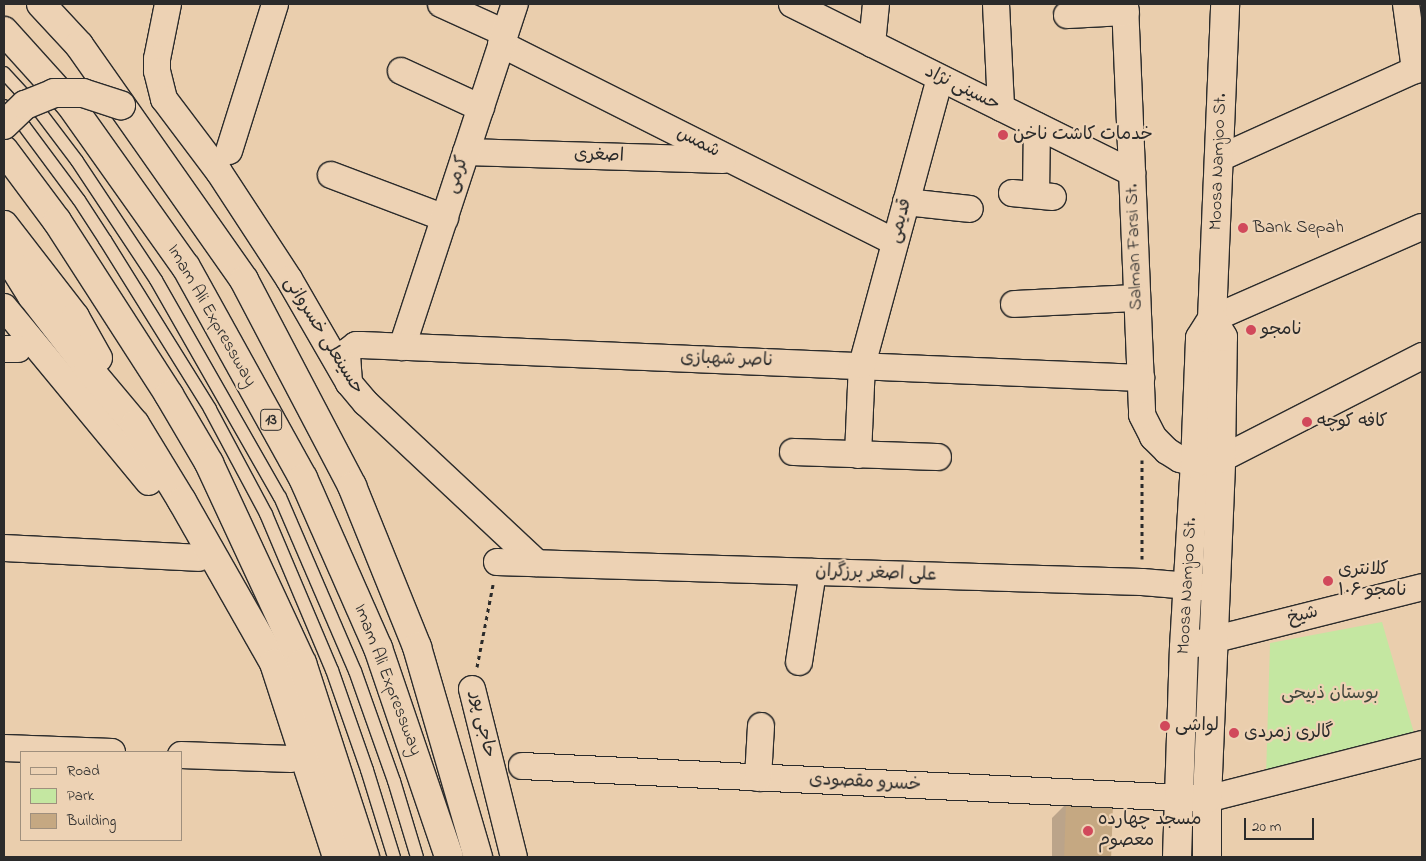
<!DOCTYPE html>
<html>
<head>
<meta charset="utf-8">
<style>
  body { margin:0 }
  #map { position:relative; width:1426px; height:861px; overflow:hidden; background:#eacead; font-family:"Indie Flower","Playpen Sans Arabic",sans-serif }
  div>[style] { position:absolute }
  .green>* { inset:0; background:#c4e7a1 }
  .shadow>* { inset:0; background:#0003 }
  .building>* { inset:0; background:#c5a882; transform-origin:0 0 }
  .path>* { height:3px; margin-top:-1.5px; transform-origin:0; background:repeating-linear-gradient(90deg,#2b2b2b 0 4px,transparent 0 8px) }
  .roads { filter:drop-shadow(1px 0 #2b2b2b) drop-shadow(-1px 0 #2b2b2b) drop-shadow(0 1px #2b2b2b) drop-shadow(0 -1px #2b2b2b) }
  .service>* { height:12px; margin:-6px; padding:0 6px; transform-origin:6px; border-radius:6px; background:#edd2b4 }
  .minor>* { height:26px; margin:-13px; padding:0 13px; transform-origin:13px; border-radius:13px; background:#edd2b4 }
  .secondary>* { height:28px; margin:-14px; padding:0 14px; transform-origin:14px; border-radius:14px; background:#edd2b4 }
  .trunk>* { height:28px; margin:-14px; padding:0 14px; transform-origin:14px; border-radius:14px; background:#edd2b4 }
  .bridges { filter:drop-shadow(1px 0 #2b2b2b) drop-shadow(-1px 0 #2b2b2b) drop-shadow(0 1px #2b2b2b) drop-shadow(0 -1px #2b2b2b) }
  .secondary-bridge>* { height:28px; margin:-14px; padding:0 14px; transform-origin:14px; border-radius:14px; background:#edd2b4 }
  .dots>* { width:14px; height:14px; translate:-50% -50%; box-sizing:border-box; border:2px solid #edd2b4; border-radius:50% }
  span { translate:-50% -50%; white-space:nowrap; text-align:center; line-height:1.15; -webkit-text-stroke:4.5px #edd2b4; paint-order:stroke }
  .shield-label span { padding:1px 4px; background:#edd2b4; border:1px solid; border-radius:4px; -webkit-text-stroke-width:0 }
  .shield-label { font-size:16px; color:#2b2b2b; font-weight:700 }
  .street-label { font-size:18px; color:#2b2b2b }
  .poi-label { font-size:18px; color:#2b2b2b }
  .left { translate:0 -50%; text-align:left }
  .park-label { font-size:18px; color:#42473d }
  .frame { position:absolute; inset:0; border:5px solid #2b2b2b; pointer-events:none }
  .legend { position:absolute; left:20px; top:751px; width:162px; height:90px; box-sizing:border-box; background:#edd2b4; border:1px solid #9f8f7d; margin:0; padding:6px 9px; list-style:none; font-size:15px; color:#2b2b2b }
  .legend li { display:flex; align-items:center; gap:10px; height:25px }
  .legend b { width:25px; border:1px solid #9f8f7d }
  .scale { position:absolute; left:1244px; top:818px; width:70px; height:22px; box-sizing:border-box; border:2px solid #2b2b2b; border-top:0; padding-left:6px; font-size:15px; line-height:18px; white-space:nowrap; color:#2b2b2b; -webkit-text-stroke:4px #edd2b4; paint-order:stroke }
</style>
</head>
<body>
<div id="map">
  <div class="green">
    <div style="clip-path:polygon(1382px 622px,1414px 733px,1266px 776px,1270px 643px)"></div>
  </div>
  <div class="shadow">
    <div style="clip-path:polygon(1066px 804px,1112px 806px,1108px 857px,1052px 857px,1052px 818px)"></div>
  </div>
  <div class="building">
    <div style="left:1066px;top:803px;width:47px;height:54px;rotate:2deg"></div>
  </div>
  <div class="path">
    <div style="left:1142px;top:559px;width:99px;rotate:-90deg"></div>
    <div style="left:477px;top:667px;width:84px;rotate:-79deg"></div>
  </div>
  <div class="roads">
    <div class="service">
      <div style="left:4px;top:73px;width:53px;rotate:47.3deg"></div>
      <div style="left:40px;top:112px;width:61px;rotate:52.9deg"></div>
      <div style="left:77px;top:161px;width:143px;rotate:56.4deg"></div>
      <div style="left:156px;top:280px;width:250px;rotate:60.3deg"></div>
      <div style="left:280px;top:497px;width:189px;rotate:66.7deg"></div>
      <div style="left:355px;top:671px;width:117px;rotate:70.5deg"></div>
      <div style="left:394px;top:781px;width:79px;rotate:73.2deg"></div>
      <div style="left:4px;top:106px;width:28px;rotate:45deg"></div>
      <div style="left:24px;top:126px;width:92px;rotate:53.4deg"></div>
      <div style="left:79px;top:200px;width:48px;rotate:57deg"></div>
      <div style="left:105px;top:240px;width:199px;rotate:58.1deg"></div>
      <div style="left:210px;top:409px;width:119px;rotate:61.9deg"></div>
      <div style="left:266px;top:514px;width:169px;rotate:67.1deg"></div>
      <div style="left:332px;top:670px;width:106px;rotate:70.7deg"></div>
      <div style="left:367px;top:770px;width:91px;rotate:72.8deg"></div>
    </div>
    <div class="minor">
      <div style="left:168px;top:4px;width:56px;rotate:101.3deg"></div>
      <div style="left:157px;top:59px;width:12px;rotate:90deg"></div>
      <div style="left:157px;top:71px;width:29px;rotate:76deg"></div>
      <div style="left:164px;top:99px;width:91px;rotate:53deg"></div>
      <div style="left:219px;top:172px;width:128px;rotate:56.8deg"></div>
      <div style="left:289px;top:279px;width:120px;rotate:60deg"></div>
      <div style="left:349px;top:383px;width:26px;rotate:50deg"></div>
      <div style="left:366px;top:403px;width:234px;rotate:43.1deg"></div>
      <div style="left:441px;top:4px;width:70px;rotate:24.4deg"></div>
      <div style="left:792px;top:4px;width:380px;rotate:26.4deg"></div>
      <div style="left:996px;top:4px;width:104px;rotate:87.2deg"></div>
      <div style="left:1125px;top:4px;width:411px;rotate:87.6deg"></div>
      <div style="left:1142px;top:415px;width:25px;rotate:63deg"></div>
      <div style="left:1153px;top:437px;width:20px;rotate:45deg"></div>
      <div style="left:1167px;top:451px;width:15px;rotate:32deg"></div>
      <div style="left:1180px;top:459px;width:16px;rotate:18deg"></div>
      <div style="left:1406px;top:4px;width:67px;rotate:82.2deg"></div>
      <div style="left:1067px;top:15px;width:59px;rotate:-2.9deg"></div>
      <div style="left:501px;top:44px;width:441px;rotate:26.7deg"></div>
      <div style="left:872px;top:44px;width:40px;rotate:-84.3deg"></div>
      <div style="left:401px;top:71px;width:88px;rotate:24.8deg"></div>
      <div style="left:229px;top:151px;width:154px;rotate:-72.6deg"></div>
      <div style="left:466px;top:152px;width:257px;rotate:1.8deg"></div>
      <div style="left:1220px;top:158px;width:222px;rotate:-24.3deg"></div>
      <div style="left:331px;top:175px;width:122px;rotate:20.7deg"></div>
      <div style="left:1012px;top:193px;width:41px;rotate:5.6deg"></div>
      <div style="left:1036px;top:195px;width:69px;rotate:-89.2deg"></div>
      <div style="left:906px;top:202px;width:64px;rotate:6.2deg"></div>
      <div style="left:1014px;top:304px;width:123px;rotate:-2.8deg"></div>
      <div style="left:4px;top:307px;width:227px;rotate:50.4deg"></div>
      <div style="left:1212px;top:319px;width:229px;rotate:-23.7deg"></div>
      <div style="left:402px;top:347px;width:361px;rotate:-71.8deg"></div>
      <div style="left:4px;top:349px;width:14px"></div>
      <div style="left:349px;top:383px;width:31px;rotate:-94deg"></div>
      <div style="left:347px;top:352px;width:11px;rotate:-38deg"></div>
      <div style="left:356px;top:345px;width:5px"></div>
      <div style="left:361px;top:345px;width:781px;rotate:2.42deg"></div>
      <div style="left:793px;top:452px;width:145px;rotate:2deg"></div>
      <div style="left:858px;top:455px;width:90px;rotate:-87.5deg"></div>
      <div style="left:862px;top:365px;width:297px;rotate:-74.8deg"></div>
      <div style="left:1221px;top:459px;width:226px;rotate:-27.1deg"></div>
      <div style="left:4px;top:548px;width:195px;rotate:2.9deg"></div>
      <div style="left:497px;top:562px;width:645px;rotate:1.78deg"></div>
      <div style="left:1142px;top:582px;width:72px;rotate:4.8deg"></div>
      <div style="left:1184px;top:647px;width:245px;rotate:-14.1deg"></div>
      <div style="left:799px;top:662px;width:91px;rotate:-81.2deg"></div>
      <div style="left:472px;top:689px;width:173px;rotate:76deg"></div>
      <div style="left:4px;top:748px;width:108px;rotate:2.1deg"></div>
      <div style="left:181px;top:755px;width:110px;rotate:2.1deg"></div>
      <div style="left:522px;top:766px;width:686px;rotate:2.76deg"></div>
      <div style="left:1207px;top:799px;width:222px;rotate:-14.3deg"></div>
      <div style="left:758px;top:778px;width:52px;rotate:-86.7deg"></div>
    </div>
    <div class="secondary">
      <div style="left:41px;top:4px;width:56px;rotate:47.2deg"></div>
      <div style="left:79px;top:45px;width:287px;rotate:54.9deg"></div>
      <div style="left:244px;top:280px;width:233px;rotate:62.3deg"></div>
      <div style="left:352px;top:486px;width:174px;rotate:68deg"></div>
      <div style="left:417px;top:647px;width:219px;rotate:73.8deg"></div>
      <div style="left:4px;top:225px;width:116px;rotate:52.3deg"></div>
      <div style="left:75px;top:317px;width:47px;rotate:60.7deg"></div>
      <div style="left:4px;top:251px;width:53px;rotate:58.1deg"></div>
      <div style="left:32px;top:296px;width:91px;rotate:52.1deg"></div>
      <div style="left:88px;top:368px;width:73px;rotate:50deg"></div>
      <div style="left:135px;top:424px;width:90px;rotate:58.6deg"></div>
      <div style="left:182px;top:501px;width:186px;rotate:60.4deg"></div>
      <div style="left:274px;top:663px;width:204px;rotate:72deg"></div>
      <div style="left:1177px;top:857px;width:210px;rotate:-88.1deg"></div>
      <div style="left:1184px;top:647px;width:183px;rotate:-86.6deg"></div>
      <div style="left:1195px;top:464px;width:126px;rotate:-87.7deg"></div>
      <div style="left:1200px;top:338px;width:22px;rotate:-58deg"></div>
      <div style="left:1212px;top:319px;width:315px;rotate:-87.6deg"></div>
      <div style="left:1207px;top:857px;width:58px;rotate:-90deg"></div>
      <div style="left:1207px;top:799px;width:340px;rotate:-87.6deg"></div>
      <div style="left:1221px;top:459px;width:122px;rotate:-89.1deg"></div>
      <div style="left:1223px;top:337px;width:21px;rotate:-121deg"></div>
    </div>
    <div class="trunk">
      <div style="left:4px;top:31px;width:98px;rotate:47.9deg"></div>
      <div style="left:70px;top:104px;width:200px;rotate:54.6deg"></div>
      <div style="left:186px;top:267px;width:241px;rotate:61deg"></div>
      <div style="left:303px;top:478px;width:186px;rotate:66.2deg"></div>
      <div style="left:378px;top:648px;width:221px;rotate:71.2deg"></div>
      <div style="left:4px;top:150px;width:89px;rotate:53.3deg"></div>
      <div style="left:57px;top:221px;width:207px;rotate:57.2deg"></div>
      <div style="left:169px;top:395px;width:79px;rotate:59.5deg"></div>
      <div style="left:209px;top:463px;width:221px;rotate:65.1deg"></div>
      <div style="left:302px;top:663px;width:204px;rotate:72deg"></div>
    </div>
  </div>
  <div class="bridges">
    <div class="secondary-bridge">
      <div style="left:4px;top:125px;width:29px;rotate:-44deg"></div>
      <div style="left:25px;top:105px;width:31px;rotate:-22deg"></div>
      <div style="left:54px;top:93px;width:29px"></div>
      <div style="left:83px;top:93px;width:40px;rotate:18deg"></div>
    </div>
  </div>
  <div class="dots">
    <div style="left:1003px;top:135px;background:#d1495b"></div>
    <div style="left:1243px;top:228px;background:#d1495b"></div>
    <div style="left:1251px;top:330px;background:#d1495b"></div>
    <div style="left:1307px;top:422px;background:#d1495b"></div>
    <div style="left:1328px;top:581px;background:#d1495b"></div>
    <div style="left:1165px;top:726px;background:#d1495b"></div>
    <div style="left:1234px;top:733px;background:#d1495b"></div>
    <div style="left:1088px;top:831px;background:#d1495b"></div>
  </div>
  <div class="shield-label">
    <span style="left:271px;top:420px">13</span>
  </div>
  <div class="street-label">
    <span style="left:962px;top:89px;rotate:26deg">حسینی نژاد</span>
    <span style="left:698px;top:143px;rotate:27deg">شمس</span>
    <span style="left:599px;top:156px;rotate:2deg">اصغری</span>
    <span style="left:1219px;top:162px;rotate:-88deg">Moosa Namjoo St.</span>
    <span style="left:458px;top:175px;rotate:-72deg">کرمی</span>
    <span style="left:901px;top:221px;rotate:-75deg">قدیمی</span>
    <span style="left:1135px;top:247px;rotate:-92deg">Salman Farsi St.</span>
    <span style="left:211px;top:316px;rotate:60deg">Imam Ali Expressway</span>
    <span style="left:323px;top:336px;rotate:58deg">حسینعلی خسروانی</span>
    <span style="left:727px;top:360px;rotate:2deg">ناصر شهبازی</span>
    <span style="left:876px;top:574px;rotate:2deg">علی اصغر برزگران</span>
    <span style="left:1188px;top:586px;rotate:-87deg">Moosa Namjoo St.</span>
    <span style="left:1303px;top:616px;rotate:-14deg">شیخ</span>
    <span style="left:387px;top:680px;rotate:69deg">Imam Ali Expressway</span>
    <span style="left:482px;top:725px;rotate:78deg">حاجی پور</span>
    <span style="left:865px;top:783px;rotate:3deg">خسرو مقصودی</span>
  </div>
  <div class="poi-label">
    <span class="left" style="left:1013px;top:135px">خدمات کاشت ناخن</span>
    <span class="left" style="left:1253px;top:228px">Bank Sepah</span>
    <span class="left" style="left:1261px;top:330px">نامجو</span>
    <span class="left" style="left:1317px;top:422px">کافه کوچه</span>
    <span class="left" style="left:1338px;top:581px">کلانتری<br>۱۰۶ نامجو</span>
    <span class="left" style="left:1175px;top:726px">لواشی</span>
    <span class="left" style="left:1244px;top:733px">گالری زمردی</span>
    <span class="left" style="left:1098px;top:831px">مسجد چهارده<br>معصوم</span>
  </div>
  <div class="park-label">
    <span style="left:1330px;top:694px">بوستان ذبیحی</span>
  </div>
  <div class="frame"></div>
  <ul class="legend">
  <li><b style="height:6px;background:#edd2b4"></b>Road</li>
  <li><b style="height:14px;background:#c4e7a1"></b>Park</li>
  <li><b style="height:14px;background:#c5a882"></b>Building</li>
  </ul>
  <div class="scale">20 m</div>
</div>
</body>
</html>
